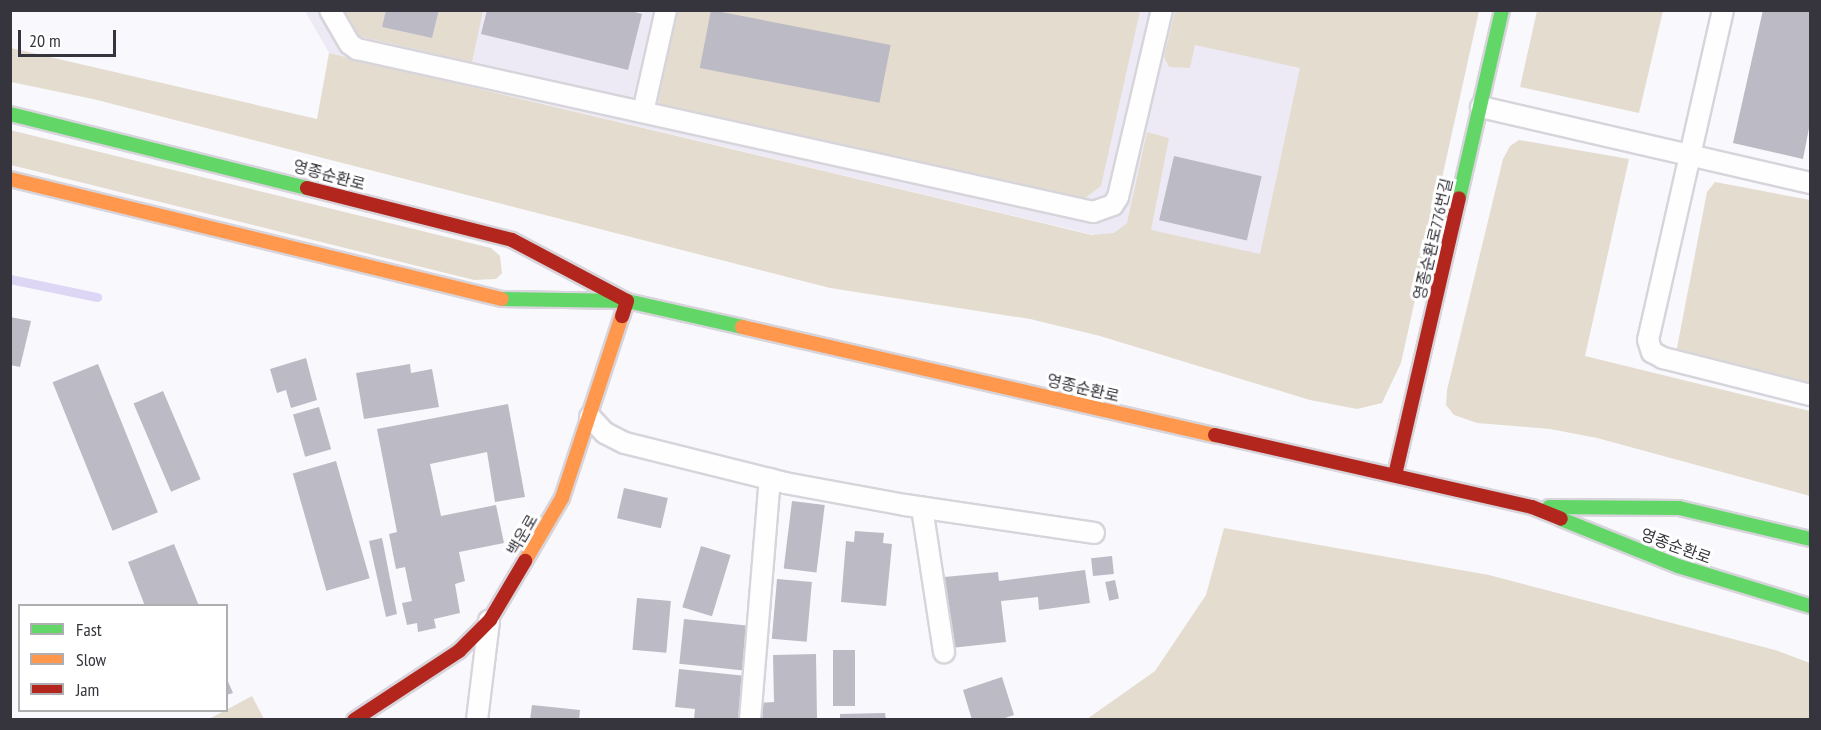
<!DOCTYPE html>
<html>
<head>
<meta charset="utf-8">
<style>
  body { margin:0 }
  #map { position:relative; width:1821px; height:730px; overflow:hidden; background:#f9f8fd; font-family:"PT Sans Narrow","Noto Sans KR",sans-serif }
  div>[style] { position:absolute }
  .built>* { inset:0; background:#edeaf6 }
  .green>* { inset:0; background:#e4dcce }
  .stream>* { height:9px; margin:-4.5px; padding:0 4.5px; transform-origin:4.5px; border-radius:4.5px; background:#ddd6f5 }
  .building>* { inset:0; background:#bcbac4; transform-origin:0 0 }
  .roads { filter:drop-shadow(2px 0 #d7d5db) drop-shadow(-2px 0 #d7d5db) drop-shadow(0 2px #d7d5db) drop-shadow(0 -2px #d7d5db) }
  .lane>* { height:20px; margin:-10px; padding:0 10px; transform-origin:10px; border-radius:10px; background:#fefeff }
  .fast>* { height:14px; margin:-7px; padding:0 7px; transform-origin:7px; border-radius:7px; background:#63d668 }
  .slow>* { height:14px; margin:-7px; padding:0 7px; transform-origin:7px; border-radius:7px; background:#ff974d }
  .jam>* { height:14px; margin:-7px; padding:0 7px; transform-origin:7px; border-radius:7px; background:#b3261e }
  span { translate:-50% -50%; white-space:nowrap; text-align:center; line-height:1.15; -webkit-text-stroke:6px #fff; paint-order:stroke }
  .street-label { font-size:16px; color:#36343c }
  .frame { position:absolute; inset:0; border:12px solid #36343c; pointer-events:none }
  .legend { position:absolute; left:18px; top:604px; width:210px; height:108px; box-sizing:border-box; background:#fff; border:2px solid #afaeb1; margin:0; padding:8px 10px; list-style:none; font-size:18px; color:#36343c }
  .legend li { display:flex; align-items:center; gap:12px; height:30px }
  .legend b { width:30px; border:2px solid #afaeb1 }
  .scale { position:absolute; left:18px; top:30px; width:98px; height:27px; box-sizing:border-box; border:3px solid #36343c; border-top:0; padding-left:8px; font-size:18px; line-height:21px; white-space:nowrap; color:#36343c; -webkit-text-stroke:4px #fff; paint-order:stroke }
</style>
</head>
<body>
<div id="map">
  <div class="built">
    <div style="clip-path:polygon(305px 11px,1360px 11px,1297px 283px,329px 53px)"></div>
  </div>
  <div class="green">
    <div style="clip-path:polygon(342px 11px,386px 11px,382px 27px,432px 38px,439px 11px,483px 11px,472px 62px,362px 37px,353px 30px)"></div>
    <div style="clip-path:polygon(676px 11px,1140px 11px,1101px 186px,1085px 198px,668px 109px,659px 103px,657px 94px)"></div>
    <div style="clip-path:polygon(1175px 11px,1479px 11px,1401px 363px,1382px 403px,1357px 409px,1310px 400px,1100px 336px,1030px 319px,830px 288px,93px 99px,11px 82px,11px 48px,317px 119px,329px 53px,1092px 235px,1114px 233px,1127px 223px,1147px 132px,1169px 138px,1151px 230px,1260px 254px,1300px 68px,1195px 45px,1190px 68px,1169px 67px,1164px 57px)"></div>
    <div style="clip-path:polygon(1537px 11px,1663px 11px,1639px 113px,1520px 87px)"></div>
    <div style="clip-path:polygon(10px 130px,491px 248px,500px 256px,502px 273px,496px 279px,474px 280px,11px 165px)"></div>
    <div style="clip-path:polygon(1519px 140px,1629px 159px,1585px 356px,1810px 411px,1810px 496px,1597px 438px,1550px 429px,1477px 423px,1454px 415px,1446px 405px,1447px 390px,1503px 159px,1510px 146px)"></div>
    <div style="clip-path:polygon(1715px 182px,1810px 200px,1810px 386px,1676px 353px,1707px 192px)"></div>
    <div style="clip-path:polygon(1224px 528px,1489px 575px,1775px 650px,1810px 663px,1810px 719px,1087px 719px,1155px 671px,1206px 595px)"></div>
    <div style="clip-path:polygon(252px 696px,264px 719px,209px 719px,226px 710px)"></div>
  </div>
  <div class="stream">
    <div style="left:10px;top:279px;width:89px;rotate:11.7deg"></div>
  </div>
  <div class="building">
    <div style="clip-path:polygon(386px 10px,439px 10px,432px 38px,382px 27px)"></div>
    <div style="clip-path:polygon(487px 10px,627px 10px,642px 14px,628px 70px,481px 34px)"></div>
    <div style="left:711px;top:10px;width:183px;height:59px;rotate:11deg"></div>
    <div style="clip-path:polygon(1763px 10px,1810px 10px,1810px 123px,1803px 159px,1733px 143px)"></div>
    <div style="left:1174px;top:156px;width:90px;height:66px;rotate:13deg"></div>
    <div style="clip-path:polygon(10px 317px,31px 321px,20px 367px,10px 365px)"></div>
    <div style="clip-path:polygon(306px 358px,317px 400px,291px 408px,286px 390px,277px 393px,270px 369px)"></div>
    <div style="left:98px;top:364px;width:160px;height:49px;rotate:68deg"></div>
    <div style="clip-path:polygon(410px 364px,411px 373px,432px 369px,439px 407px,364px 419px,356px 373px)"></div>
    <div style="left:163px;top:391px;width:96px;height:32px;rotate:67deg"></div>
    <div style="clip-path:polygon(508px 404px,525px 497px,495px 502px,487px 452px,430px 464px,441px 516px,496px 505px,504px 543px,459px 552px,465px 581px,455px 584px,460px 613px,434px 619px,436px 628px,418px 632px,417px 623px,407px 625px,402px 603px,412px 601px,405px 567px,396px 569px,389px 534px,397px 532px,377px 429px)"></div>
    <div style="left:319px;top:407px;width:44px;height:27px;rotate:74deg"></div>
    <div style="left:336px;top:461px;width:122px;height:45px;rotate:74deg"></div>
    <div style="left:624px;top:488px;width:45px;height:31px;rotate:13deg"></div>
    <div style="left:792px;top:501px;width:33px;height:68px;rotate:7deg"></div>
    <div style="clip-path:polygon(855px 531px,884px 533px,883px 543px,892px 544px,886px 606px,841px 602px,846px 541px,854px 542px)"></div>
    <div style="clip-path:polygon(382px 538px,397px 614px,386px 617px,369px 541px)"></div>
    <div style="clip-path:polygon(174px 544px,199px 606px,145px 606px,128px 562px)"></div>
    <div style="left:701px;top:546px;width:31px;height:64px;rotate:17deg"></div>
    <div style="left:1112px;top:556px;width:18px;height:21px;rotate:84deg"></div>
    <div style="clip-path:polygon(1085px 570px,1090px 603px,1039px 610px,1038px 597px,1001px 601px,1006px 642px,951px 648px,944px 577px,998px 572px,999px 581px)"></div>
    <div style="left:777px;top:579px;width:35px;height:60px;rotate:5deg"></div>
    <div style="left:1115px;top:580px;width:19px;height:10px;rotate:78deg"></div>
    <div style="left:637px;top:598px;width:34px;height:52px;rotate:5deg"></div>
    <div style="left:684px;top:619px;width:65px;height:45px;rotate:6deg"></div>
    <div style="left:833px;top:650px;width:22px;height:56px"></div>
    <div style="clip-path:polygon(816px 654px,817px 720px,756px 720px,756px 703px,774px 702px,773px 655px)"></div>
    <div style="clip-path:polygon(679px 669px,746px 676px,742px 720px,694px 719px,695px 709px,675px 707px)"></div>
    <div style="clip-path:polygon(226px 677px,233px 693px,226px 695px)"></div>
    <div style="clip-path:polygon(1002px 677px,1014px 715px,999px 720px,972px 720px,963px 690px)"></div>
    <div style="clip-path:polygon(532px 705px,580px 710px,579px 720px,530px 720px)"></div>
    <div style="clip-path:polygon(885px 713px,886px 720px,840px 720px,840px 714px)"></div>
  </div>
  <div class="roads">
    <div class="lane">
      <div style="left:330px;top:10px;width:39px;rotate:60deg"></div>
      <div style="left:350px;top:44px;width:9px;rotate:36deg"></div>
      <div style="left:357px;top:49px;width:754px;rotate:12.49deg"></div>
      <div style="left:1093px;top:212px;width:21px;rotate:-19deg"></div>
      <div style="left:1113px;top:205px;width:9px;rotate:-58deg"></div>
      <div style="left:1118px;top:197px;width:192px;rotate:-76.8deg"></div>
      <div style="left:1723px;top:10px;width:338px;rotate:102.8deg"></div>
      <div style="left:1648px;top:340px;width:13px;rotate:72deg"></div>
      <div style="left:1652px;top:352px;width:13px;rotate:29deg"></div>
      <div style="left:1663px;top:358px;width:152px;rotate:14.1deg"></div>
      <div style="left:1481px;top:107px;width:338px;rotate:13deg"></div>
      <div style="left:643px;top:112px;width:105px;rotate:-77.3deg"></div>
      <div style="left:590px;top:417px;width:22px;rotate:47deg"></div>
      <div style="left:605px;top:433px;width:22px;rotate:27deg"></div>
      <div style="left:625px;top:443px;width:165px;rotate:14deg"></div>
      <div style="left:785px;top:483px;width:122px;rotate:10.4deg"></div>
      <div style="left:905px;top:505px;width:191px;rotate:8.4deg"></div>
      <div style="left:922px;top:508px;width:146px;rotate:81.3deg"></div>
      <div style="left:477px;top:720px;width:100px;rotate:-83.1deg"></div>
      <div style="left:750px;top:720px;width:242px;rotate:-85.3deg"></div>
    </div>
    <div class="fast">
      <div style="left:10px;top:114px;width:306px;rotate:14deg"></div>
      <div style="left:1459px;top:198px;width:193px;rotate:-77.1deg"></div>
      <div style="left:502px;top:299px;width:125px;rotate:0.9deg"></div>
      <div style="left:627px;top:301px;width:118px;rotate:12.7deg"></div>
      <div style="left:1549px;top:507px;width:130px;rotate:0.4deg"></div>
      <div style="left:1679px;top:508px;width:135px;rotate:13.3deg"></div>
      <div style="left:1561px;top:519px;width:126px;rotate:21.9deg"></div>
      <div style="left:1678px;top:566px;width:138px;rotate:16.9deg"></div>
    </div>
    <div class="slow">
      <div style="left:10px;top:179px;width:506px;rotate:13.71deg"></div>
      <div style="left:742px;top:327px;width:485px;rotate:12.9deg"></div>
      <div style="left:525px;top:561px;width:73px;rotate:-59.6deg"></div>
      <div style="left:562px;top:498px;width:192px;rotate:-71.8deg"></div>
    </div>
    <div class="jam">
      <div style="left:307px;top:188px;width:211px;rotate:14.2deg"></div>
      <div style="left:512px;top:240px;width:130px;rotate:27.9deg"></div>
      <div style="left:627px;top:301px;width:16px;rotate:108deg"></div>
      <div style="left:1215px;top:435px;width:325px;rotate:12.8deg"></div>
      <div style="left:1532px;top:507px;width:31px;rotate:22deg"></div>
      <div style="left:1395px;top:475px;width:284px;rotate:-77deg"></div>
      <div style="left:354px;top:720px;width:126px;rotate:-33.3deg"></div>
      <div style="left:459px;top:651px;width:44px;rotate:-45deg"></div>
      <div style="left:490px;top:620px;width:69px;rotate:-59.3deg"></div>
    </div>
  </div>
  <div class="street-label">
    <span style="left:329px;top:175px;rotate:15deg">영종순환로</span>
    <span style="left:1433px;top:239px;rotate:-77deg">영종순환로776번길</span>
    <span style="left:1083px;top:388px;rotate:13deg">영종순환로</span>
    <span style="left:522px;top:535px;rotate:-60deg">백운로</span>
    <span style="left:1676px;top:546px;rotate:20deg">영종순환로</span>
  </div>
  <div class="frame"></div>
  <ul class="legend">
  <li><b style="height:8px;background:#63d668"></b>Fast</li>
  <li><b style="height:8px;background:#ff974d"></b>Slow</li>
  <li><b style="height:8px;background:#b3261e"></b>Jam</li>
  </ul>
  <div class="scale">20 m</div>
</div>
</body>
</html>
